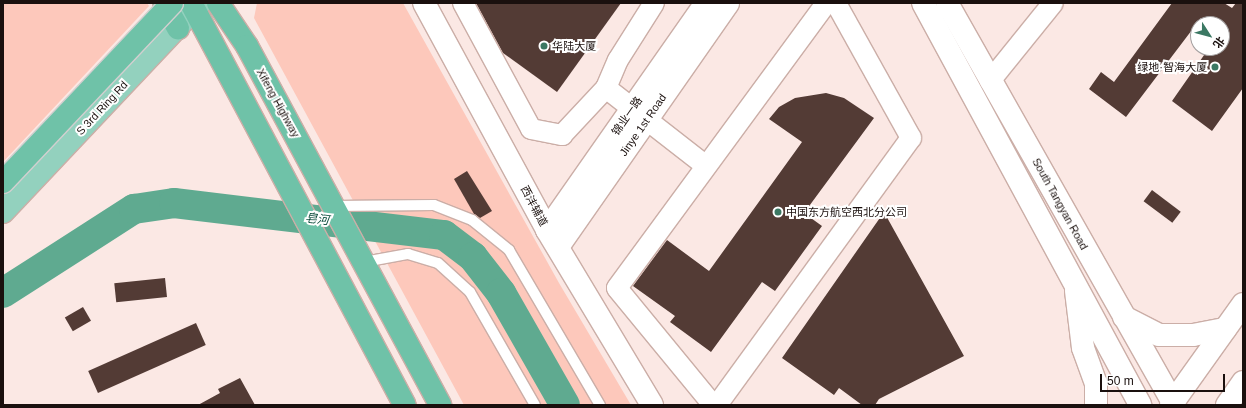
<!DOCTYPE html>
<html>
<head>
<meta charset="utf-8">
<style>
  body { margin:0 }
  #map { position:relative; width:1246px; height:408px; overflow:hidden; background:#fbe8e4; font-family:Helvetica,"Noto Sans SC",sans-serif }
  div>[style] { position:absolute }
  .green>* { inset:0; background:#fdc8bb }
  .river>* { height:30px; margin:-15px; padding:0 15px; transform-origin:15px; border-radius:15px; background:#5faa90 }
  .building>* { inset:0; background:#533b35; transform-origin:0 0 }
  .roads { filter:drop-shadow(1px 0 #cbaea7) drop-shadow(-1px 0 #cbaea7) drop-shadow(0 1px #cbaea7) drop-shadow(0 -1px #cbaea7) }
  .service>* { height:10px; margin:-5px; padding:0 5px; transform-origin:5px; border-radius:5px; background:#fff }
  .minor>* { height:20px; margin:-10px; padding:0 10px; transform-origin:10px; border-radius:10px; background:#fff }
  .tertiary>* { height:22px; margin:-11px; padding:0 11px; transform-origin:11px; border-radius:11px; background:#fff }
  .secondary>* { height:22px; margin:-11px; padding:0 11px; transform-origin:11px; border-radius:11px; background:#fff }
  .primary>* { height:22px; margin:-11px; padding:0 11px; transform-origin:11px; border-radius:11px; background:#93d1be }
  .trunk>* { height:22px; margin:-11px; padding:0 11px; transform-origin:11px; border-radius:11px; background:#6fc2a8 }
  .bridges { filter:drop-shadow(1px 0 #d1cfcf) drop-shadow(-1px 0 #d1cfcf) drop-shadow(0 1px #d1cfcf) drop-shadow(0 -1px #d1cfcf) }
  .trunk-bridge>* { height:22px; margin:-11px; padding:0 11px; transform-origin:11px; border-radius:11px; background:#6fc2a8 }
  .dots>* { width:11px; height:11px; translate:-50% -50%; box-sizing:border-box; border:2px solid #fff; border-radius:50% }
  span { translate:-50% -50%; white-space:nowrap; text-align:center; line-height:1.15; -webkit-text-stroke:4px #fff; paint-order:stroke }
  .poi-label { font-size:11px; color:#1a100e }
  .left { translate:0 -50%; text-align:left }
  .right { translate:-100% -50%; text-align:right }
  .street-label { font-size:11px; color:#1a100e }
  .water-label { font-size:12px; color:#0b4b3a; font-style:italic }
  .frame { position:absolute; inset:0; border:4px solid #1a100e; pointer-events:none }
  .north { position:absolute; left:1190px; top:16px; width:40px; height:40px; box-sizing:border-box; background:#fff; border:1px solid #a39f9f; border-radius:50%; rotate:126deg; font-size:11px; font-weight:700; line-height:16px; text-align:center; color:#1a100e }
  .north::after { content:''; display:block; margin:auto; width:14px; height:18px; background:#3b7863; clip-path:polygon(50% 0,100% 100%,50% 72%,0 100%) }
  .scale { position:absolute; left:1100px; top:374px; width:125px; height:18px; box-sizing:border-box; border:2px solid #1a100e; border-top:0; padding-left:5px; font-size:12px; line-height:14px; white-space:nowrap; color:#1a100e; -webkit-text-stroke:3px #fff; paint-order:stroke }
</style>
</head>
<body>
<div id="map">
  <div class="green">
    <div style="clip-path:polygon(3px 3px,147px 3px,149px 6px,3px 162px)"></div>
    <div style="clip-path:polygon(257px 3px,403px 3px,559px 283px,631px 405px,464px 405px,254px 18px)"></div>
  </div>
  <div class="river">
    <div style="left:3px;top:293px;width:156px;rotate:-32.7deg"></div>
    <div style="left:134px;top:209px;width:40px;rotate:-8.5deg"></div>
    <div style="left:174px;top:203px;width:272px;rotate:6.8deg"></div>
    <div style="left:444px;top:235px;width:36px;rotate:37deg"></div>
    <div style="left:473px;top:257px;width:46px;rotate:52.1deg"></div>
    <div style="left:501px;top:293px;width:129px;rotate:60.3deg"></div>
  </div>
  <div class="building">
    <div style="clip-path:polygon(476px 3px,621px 3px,557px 92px,503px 53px)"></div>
    <div style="clip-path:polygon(1172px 3px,1224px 3px,1232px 8px,1236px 3px,1243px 3px,1243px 88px,1212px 131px,1172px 101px,1209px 48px,1222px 48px,1222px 24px,1209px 24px,1201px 18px,1126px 117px,1089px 89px,1101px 72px,1114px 82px)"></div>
    <div style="clip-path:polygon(826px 93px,844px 98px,874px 118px,804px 213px,822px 226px,775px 291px,762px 282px,711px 352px,670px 322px,675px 316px,633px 286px,667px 240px,709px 271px,802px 142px,769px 119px,779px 107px,795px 98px)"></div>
    <div style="clip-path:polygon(467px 171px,492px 211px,480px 218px,474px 214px,454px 179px)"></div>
    <div style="left:1152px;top:190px;width:36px;height:14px;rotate:37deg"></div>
    <div style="clip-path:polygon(884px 212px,964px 356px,879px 399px,875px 405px,862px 405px,839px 388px,834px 395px,782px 358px)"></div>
    <div style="left:165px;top:278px;width:19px;height:51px;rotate:84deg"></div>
    <div style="left:83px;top:307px;width:16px;height:21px;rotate:60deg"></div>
    <div style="left:196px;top:323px;width:24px;height:118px;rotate:66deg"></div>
    <div style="clip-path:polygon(240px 378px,255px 405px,198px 405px,220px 393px,218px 389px)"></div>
  </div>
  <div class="roads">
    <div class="service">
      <div style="left:334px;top:206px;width:100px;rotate:-0.6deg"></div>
      <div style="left:434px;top:205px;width:41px;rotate:21.5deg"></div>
      <div style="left:472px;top:220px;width:48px;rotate:39deg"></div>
      <div style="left:509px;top:250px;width:180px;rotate:59.6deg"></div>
      <div style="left:364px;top:262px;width:45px;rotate:-10.3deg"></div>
      <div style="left:408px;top:254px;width:31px;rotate:17deg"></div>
      <div style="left:438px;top:263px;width:43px;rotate:42.2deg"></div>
      <div style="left:470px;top:292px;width:130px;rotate:60.1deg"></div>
    </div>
    <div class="minor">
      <div style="left:463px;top:3px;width:143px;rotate:61.6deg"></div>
      <div style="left:531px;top:129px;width:32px;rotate:11deg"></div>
      <div style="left:562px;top:135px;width:64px;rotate:-46.9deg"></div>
      <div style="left:606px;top:88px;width:30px;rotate:-67deg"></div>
      <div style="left:618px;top:60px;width:67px;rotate:-57.7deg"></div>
      <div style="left:990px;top:81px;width:100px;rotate:-51.1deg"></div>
      <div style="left:606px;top:88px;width:125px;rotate:37.9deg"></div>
      <div style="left:713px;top:405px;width:151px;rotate:-129.4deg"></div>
      <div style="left:617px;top:288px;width:353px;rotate:-53.7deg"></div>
      <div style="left:717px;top:405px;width:330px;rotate:-54deg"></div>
      <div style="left:911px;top:138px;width:154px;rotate:-119.1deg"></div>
    </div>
    <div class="tertiary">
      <div style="left:424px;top:3px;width:258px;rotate:61.5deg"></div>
      <div style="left:547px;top:230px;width:204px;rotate:59deg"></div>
      <div style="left:547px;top:230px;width:277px;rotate:-55deg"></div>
      <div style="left:558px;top:247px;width:297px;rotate:-55.1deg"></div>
    </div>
    <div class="secondary">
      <div style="left:923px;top:3px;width:457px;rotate:61.6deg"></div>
      <div style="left:947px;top:3px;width:462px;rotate:60.5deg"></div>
      <div style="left:1076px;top:291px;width:57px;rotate:83deg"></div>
      <div style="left:1083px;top:348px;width:37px;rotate:70deg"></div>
      <div style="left:1096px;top:383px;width:22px;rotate:90deg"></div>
      <div style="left:1124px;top:317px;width:39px;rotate:27deg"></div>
      <div style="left:1159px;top:335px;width:34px"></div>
      <div style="left:1193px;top:335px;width:33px;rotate:-11deg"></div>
      <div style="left:1171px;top:405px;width:124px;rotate:-54.5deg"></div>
      <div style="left:1227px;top:405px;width:28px;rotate:-55deg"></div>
    </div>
    <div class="primary">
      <div style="left:3px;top:212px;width:287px;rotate:-46.7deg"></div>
    </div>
    <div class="trunk">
      <div style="left:164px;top:3px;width:29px;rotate:61deg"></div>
      <div style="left:191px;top:3px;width:455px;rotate:62deg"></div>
      <div style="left:218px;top:3px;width:52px;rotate:56deg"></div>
      <div style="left:247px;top:46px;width:408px;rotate:61.7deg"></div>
    </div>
  </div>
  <div class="bridges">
    <div class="trunk-bridge">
      <div style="left:3px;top:182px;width:246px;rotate:-46.6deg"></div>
    </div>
  </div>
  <div class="dots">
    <div style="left:544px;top:46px;background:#3b7863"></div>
    <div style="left:1215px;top:67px;background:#3b7863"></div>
    <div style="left:778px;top:212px;background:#3b7863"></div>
  </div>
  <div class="poi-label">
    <span class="left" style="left:552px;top:46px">华陆大厦</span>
    <span class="right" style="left:1207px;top:67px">绿地·智海大厦</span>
    <span class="left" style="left:786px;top:212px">中国东方航空西北分公司</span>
  </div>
  <div class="street-label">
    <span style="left:278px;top:103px;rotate:61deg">Xifeng Highway</span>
    <span style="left:102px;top:108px;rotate:-47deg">S 3rd Ring Rd</span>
    <span style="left:627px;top:116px;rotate:-55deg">锦业一路</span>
    <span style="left:643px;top:125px;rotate:-55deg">Jinye 1st Road</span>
    <span style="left:1060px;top:204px;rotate:61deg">South Tangyan Road</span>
    <span style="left:534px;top:206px;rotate:62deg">西沣辅道</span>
  </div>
  <div class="water-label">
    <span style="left:317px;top:220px;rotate:7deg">皂河</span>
  </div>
  <div class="frame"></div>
  <div class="north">北</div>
  <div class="scale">50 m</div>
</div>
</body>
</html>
